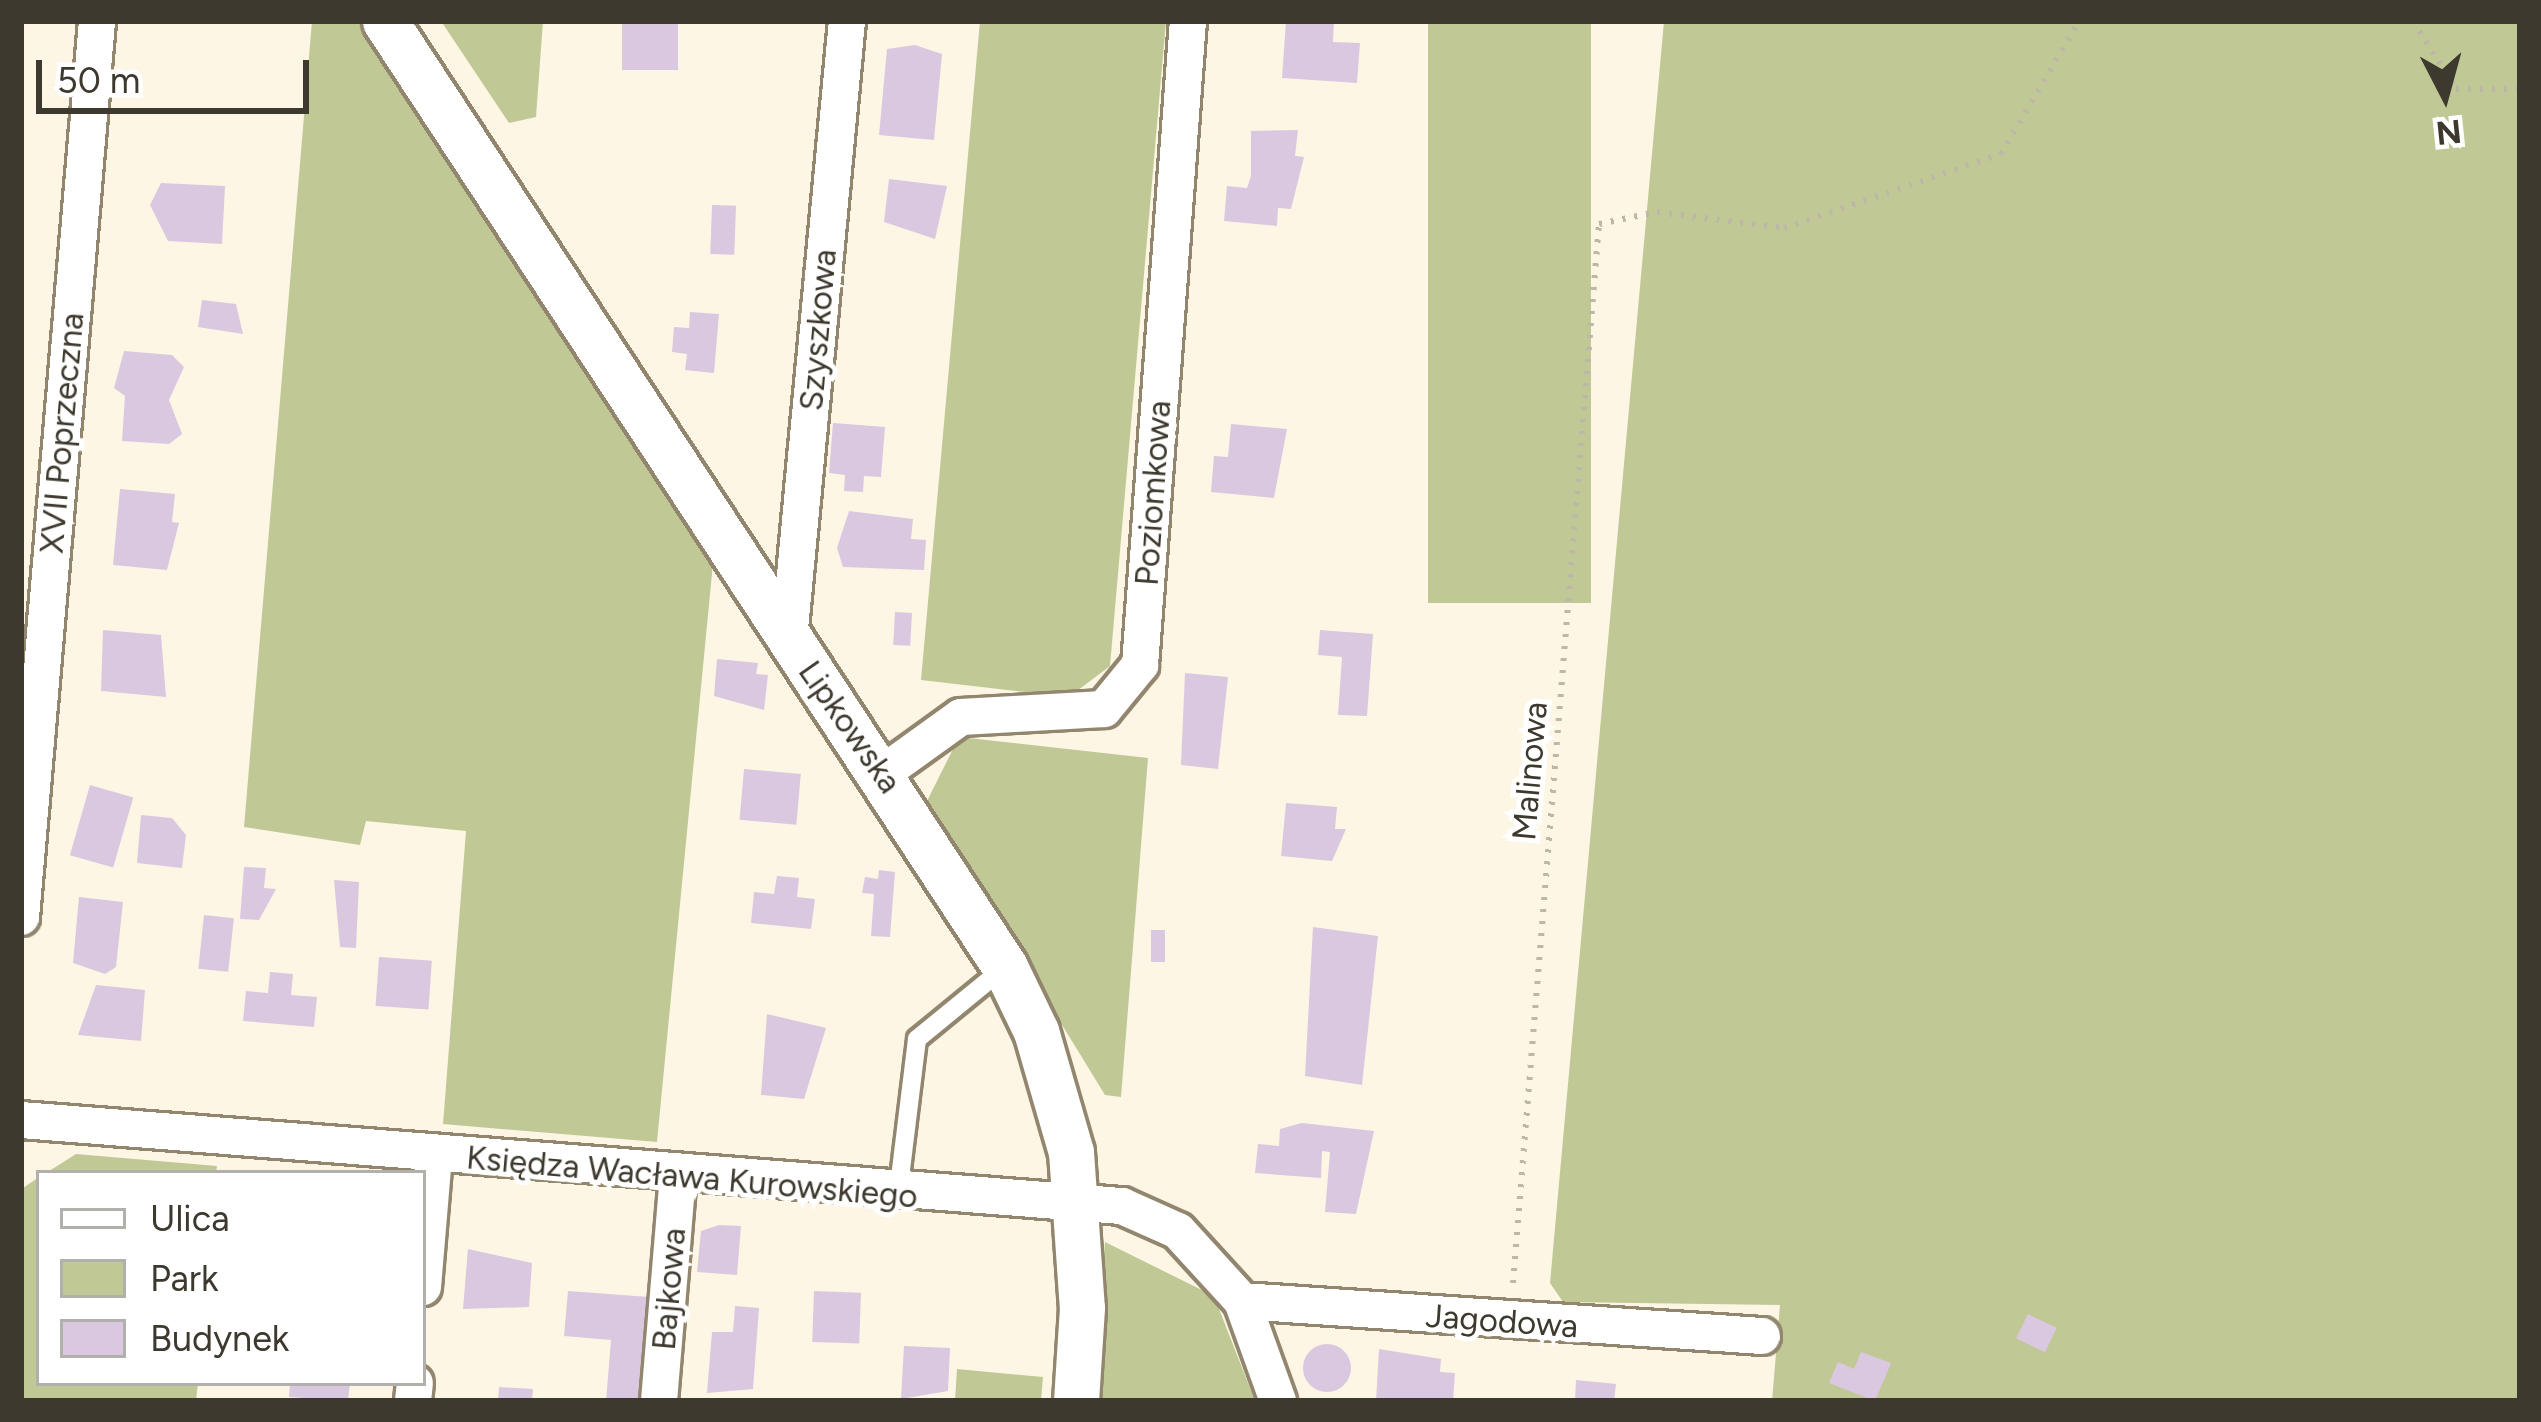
<!DOCTYPE html>
<html>
<head>
<meta charset="utf-8">
<style>
  body { margin:0 }
  #map { position:relative; width:2541px; height:1422px; overflow:hidden; background:#fdf6e5; font-family:Figtree,sans-serif }
  div>[style] { position:absolute }
  .green>* { inset:0; background:#c0c996; transform-origin:0 0 }
  .building>* { inset:0; background:#dac8e0; transform-origin:0 0 }
  .round { border-radius:50% }
  .path>* { height:6px; margin-top:-3px; transform-origin:0; background:repeating-linear-gradient(90deg,#bdb7a8 0 3px,transparent 0 12px) }
  .roads { filter:drop-shadow(3px 0 #92866e) drop-shadow(-3px 0 #92866e) drop-shadow(0 3px #92866e) drop-shadow(0 -3px #92866e) }
  .service>* { height:18px; margin:-9px; padding:0 9px; transform-origin:9px; border-radius:9px; background:#fff }
  .minor>* { height:36px; margin:-18px; padding:0 18px; transform-origin:18px; border-radius:18px; background:#fff }
  .tertiary>* { height:45px; margin:-22.5px; padding:0 22.5px; transform-origin:22.5px; border-radius:22.5px; background:#fff }
  span { translate:-50% -50%; white-space:nowrap; text-align:center; line-height:1.15; -webkit-text-stroke:10px #fff; paint-order:stroke }
  .street-label { font-size:33px; color:#3e392e }
  .frame { position:absolute; inset:0; border:24px solid #3e392e; pointer-events:none }
  .legend { position:absolute; left:36px; top:1170px; width:390px; height:216px; box-sizing:border-box; background:#fff; border:3px solid #b2b0ab; margin:0; padding:15px 21px; list-style:none; font-size:36px; color:#3e392e }
  .legend li { display:flex; align-items:center; gap:24px; height:60px }
  .legend b { width:60px; border:3px solid #b2b0ab }
  .north { position:absolute; left:2385px; top:36px; width:120px; height:120px; -webkit-text-stroke:9px #fff; paint-order:stroke; rotate:174deg; font-size:33px; font-weight:700; line-height:48px; text-align:center; color:#3e392e }
  .north::after { content:''; display:block; margin:auto; width:42px; height:54px; background:#3e392e; clip-path:polygon(50% 0,100% 100%,50% 72%,0 100%) }
  .scale { position:absolute; left:36px; top:60px; width:273px; height:54px; box-sizing:border-box; border:6px solid #3e392e; border-top:0; padding-left:15px; font-size:36px; line-height:42px; white-space:nowrap; color:#3e392e; -webkit-text-stroke:9px #fff; paint-order:stroke }
</style>
</head>
<body>
<div id="map">
  <div class="green">
    <div style="clip-path:polygon(312px 21px,367px 21px,714px 553px,657px 1142px,443px 1124px,466px 831px,366px 821px,360px 845px,244px 827px)"></div>
    <div style="clip-path:polygon(441px 21px,543px 21px,536px 117px,509px 123px)"></div>
    <div style="clip-path:polygon(980px 21px,1166px 21px,1110px 666px,1069px 697px,921px 680px)"></div>
    <div style="left:1428px;top:21px;width:163px;height:582px"></div>
    <div style="clip-path:polygon(1664px 21px,2520px 21px,2520px 1401px,1772px 1401px,1780px 1305px,1563px 1302px,1550px 1283px)"></div>
    <div style="clip-path:polygon(959px 737px,1148px 758px,1121px 1097px,1105px 1095px,926px 803px)"></div>
    <div style="clip-path:polygon(76px 1154px,217px 1166px,216px 1173px,46px 1173px)"></div>
    <div style="clip-path:polygon(39px 1177px,39px 1383px,198px 1383px,196px 1401px,21px 1401px,21px 1204px,23px 1188px)"></div>
    <div style="clip-path:polygon(1105px 1242px,1214px 1296px,1255px 1401px,1092px 1401px)"></div>
    <div style="clip-path:polygon(957px 1369px,1043px 1377px,1041px 1401px,955px 1401px)"></div>
  </div>
  <div class="building">
    <div style="left:622px;top:21px;width:56px;height:49px"></div>
    <div style="clip-path:polygon(1286px 21px,1334px 21px,1333px 42px,1360px 43px,1357px 83px,1282px 78px)"></div>
    <div style="clip-path:polygon(915px 45px,942px 54px,934px 140px,879px 135px,887px 49px)"></div>
    <div style="clip-path:polygon(1298px 130px,1295px 156px,1304px 157px,1291px 209px,1278px 208px,1277px 226px,1224px 221px,1227px 186px,1247px 188px,1251px 176px,1251px 131px)"></div>
    <div style="clip-path:polygon(889px 179px,947px 186px,935px 239px,884px 222px)"></div>
    <div style="clip-path:polygon(161px 183px,225px 186px,222px 244px,168px 241px,150px 205px)"></div>
    <div style="left:712px;top:205px;width:24px;height:49px;rotate:2deg"></div>
    <div style="clip-path:polygon(202px 300px,236px 304px,243px 334px,198px 327px)"></div>
    <div style="clip-path:polygon(690px 312px,719px 314px,714px 373px,685px 370px,687px 354px,672px 352px,674px 327px,689px 328px)"></div>
    <div style="clip-path:polygon(124px 351px,172px 355px,184px 367px,169px 400px,182px 434px,169px 444px,122px 441px,125px 396px,114px 388px)"></div>
    <div style="clip-path:polygon(833px 423px,885px 427px,881px 477px,864px 476px,863px 492px,844px 491px,845px 475px,829px 473px)"></div>
    <div style="clip-path:polygon(1231px 424px,1287px 429px,1274px 498px,1211px 492px,1214px 456px,1228px 457px)"></div>
    <div style="clip-path:polygon(120px 489px,175px 494px,172px 522px,179px 523px,167px 570px,113px 565px)"></div>
    <div style="clip-path:polygon(849px 511px,913px 519px,911px 539px,926px 540px,924px 570px,843px 567px,837px 548px)"></div>
    <div style="left:895px;top:612px;width:17px;height:33px;rotate:3deg"></div>
    <div style="clip-path:polygon(103px 630px,161px 635px,166px 697px,101px 691px)"></div>
    <div style="clip-path:polygon(1320px 630px,1373px 634px,1367px 716px,1338px 715px,1342px 657px,1318px 655px)"></div>
    <div style="clip-path:polygon(717px 659px,758px 663px,756px 674px,768px 675px,764px 710px,714px 696px)"></div>
    <div style="clip-path:polygon(1185px 673px,1228px 677px,1218px 769px,1181px 765px)"></div>
    <div style="left:744px;top:769px;width:57px;height:51px;rotate:5deg"></div>
    <div style="left:90px;top:785px;width:45px;height:73px;rotate:16deg"></div>
    <div style="clip-path:polygon(1286px 803px,1337px 807px,1335px 829px,1346px 829px,1332px 861px,1281px 856px)"></div>
    <div style="clip-path:polygon(141px 815px,172px 818px,186px 835px,182px 868px,137px 863px)"></div>
    <div style="clip-path:polygon(244px 867px,266px 868px,264px 888px,276px 889px,259px 920px,240px 919px)"></div>
    <div style="clip-path:polygon(879px 870px,895px 872px,890px 937px,871px 936px,874px 894px,862px 893px,865px 877px,878px 879px)"></div>
    <div style="clip-path:polygon(777px 876px,799px 878px,797px 897px,815px 899px,811px 929px,751px 923px,754px 892px,774px 894px)"></div>
    <div style="clip-path:polygon(334px 880px,359px 882px,356px 948px,340px 947px)"></div>
    <div style="clip-path:polygon(79px 897px,123px 902px,116px 967px,105px 974px,73px 963px)"></div>
    <div style="left:204px;top:915px;width:30px;height:54px;rotate:6deg"></div>
    <div style="clip-path:polygon(1313px 927px,1378px 936px,1362px 1085px,1305px 1076px)"></div>
    <div style="left:1151px;top:930px;width:14px;height:32px"></div>
    <div style="left:379px;top:957px;width:53px;height:49px;rotate:4deg"></div>
    <div style="clip-path:polygon(270px 972px,293px 974px,291px 995px,317px 997px,314px 1027px,243px 1021px,246px 991px,268px 993px)"></div>
    <div style="clip-path:polygon(96px 985px,145px 990px,141px 1041px,78px 1035px)"></div>
    <div style="clip-path:polygon(767px 1014px,826px 1028px,804px 1099px,761px 1095px)"></div>
    <div style="clip-path:polygon(1302px 1123px,1374px 1131px,1356px 1214px,1325px 1212px,1330px 1152px,1322px 1151px,1321px 1178px,1255px 1173px,1258px 1144px,1279px 1146px,1280px 1129px)"></div>
    <div style="clip-path:polygon(719px 1225px,741px 1226px,737px 1275px,697px 1272px,701px 1231px)"></div>
    <div style="clip-path:polygon(468px 1249px,532px 1263px,529px 1307px,463px 1309px)"></div>
    <div style="clip-path:polygon(568px 1291px,649px 1297px,643px 1401px,606px 1401px,611px 1340px,564px 1336px)"></div>
    <div style="left:814px;top:1291px;width:47px;height:51px;rotate:2deg"></div>
    <div style="clip-path:polygon(735px 1306px,759px 1308px,753px 1389px,707px 1393px,712px 1332px,733px 1332px)"></div>
    <div style="left:2028px;top:1314px;width:32px;height:27px;rotate:26deg"></div>
    <div class="round" style="left:1303px;top:1344px;width:48px;height:48px"></div>
    <div style="clip-path:polygon(904px 1346px,950px 1348px,948px 1391px,901px 1399px)"></div>
    <div style="clip-path:polygon(1379px 1349px,1441px 1359px,1440px 1372px,1455px 1373px,1453px 1401px,1376px 1401px)"></div>
    <div style="clip-path:polygon(1861px 1352px,1891px 1363px,1875px 1401px,1829px 1383px,1838px 1362px,1854px 1369px)"></div>
    <div style="clip-path:polygon(1576px 1380px,1616px 1384px,1614px 1401px,1575px 1401px)"></div>
    <div style="clip-path:polygon(290px 1383px,350px 1383px,348px 1401px,289px 1397px)"></div>
    <div style="clip-path:polygon(499px 1387px,533px 1389px,532px 1401px,498px 1401px)"></div>
  </div>
  <div class="path">
    <div style="left:2413px;top:21px;width:80px;rotate:57.7deg"></div>
    <div style="left:2456px;top:89px;width:64px"></div>
    <div style="left:1513px;top:1283px;width:1062px;rotate:-85.36deg"></div>
    <div style="left:1599px;top:224px;width:59px;rotate:-11.7deg"></div>
    <div style="left:1657px;top:212px;width:128px;rotate:7.2deg"></div>
    <div style="left:1784px;top:228px;width:229px;rotate:-18.8deg"></div>
    <div style="left:2001px;top:154px;width:154px;rotate:-59.6deg"></div>
  </div>
  <div class="roads">
    <div class="service">
      <div style="left:898px;top:1194px;width:156px;rotate:-83deg"></div>
      <div style="left:917px;top:1039px;width:114px;rotate:-39.3deg"></div>
    </div>
    <div class="minor">
      <div style="left:789px;top:639px;width:621px;rotate:-84.64deg"></div>
      <div style="left:883px;top:773px;width:96px;rotate:-35.7deg"></div>
      <div style="left:961px;top:717px;width:143px;rotate:-3.2deg"></div>
      <div style="left:1104px;top:709px;width:57px;rotate:-50.7deg"></div>
      <div style="left:1140px;top:665px;width:646px;rotate:-85.74deg"></div>
      <div style="left:21px;top:917px;width:899px;rotate:-85.15deg"></div>
      <div style="left:21px;top:1120px;width:1104px;rotate:4.47deg"></div>
      <div style="left:1122px;top:1206px;width:61px;rotate:24.1deg"></div>
      <div style="left:1178px;top:1231px;width:95px;rotate:47.6deg"></div>
      <div style="left:1242px;top:1301px;width:106px;rotate:70.2deg"></div>
      <div style="left:423px;top:1287px;width:132px;rotate:-85.2deg"></div>
      <div style="left:1242px;top:1301px;width:521px;rotate:3.85deg"></div>
      <div style="left:413px;top:1401px;width:18px;rotate:-84deg"></div>
      <div style="left:659px;top:1401px;width:226px;rotate:-85.2deg"></div>
    </div>
    <div class="tertiary">
      <div style="left:385px;top:21px;width:1131px;rotate:56.76deg"></div>
      <div style="left:1005px;top:967px;width:71px;rotate:64.2deg"></div>
      <div style="left:1036px;top:1031px;width:126px;rotate:73.9deg"></div>
      <div style="left:1071px;top:1152px;width:156px;rotate:86deg"></div>
      <div style="left:1082px;top:1308px;width:93px;rotate:93.7deg"></div>
    </div>
  </div>
  <div class="street-label">
    <span style="left:818px;top:330px;rotate:-85deg">Szyszkowa</span>
    <span style="left:62px;top:433px;rotate:-85deg">XVII Poprzeczna</span>
    <span style="left:1153px;top:493px;rotate:-86deg">Poziomkowa</span>
    <span style="left:850px;top:727px;rotate:55deg">Lipkowska</span>
    <span style="left:1530px;top:771px;rotate:-85deg">Malinowa</span>
    <span style="left:692px;top:1177px;rotate:5deg">Księdza Wacława Kurowskiego</span>
    <span style="left:669px;top:1289px;rotate:-85deg">Bajkowa</span>
    <span style="left:1502px;top:1321px;rotate:4deg">Jagodowa</span>
  </div>
  <div class="frame"></div>
  <ul class="legend">
  <li><b style="height:15px;background:#fff"></b>Ulica</li>
  <li><b style="height:33px;background:#c0c996"></b>Park</li>
  <li><b style="height:33px;background:#dac8e0"></b>Budynek</li>
  </ul>
  <div class="north">N</div>
  <div class="scale">50 m</div>
</div>
</body>
</html>
